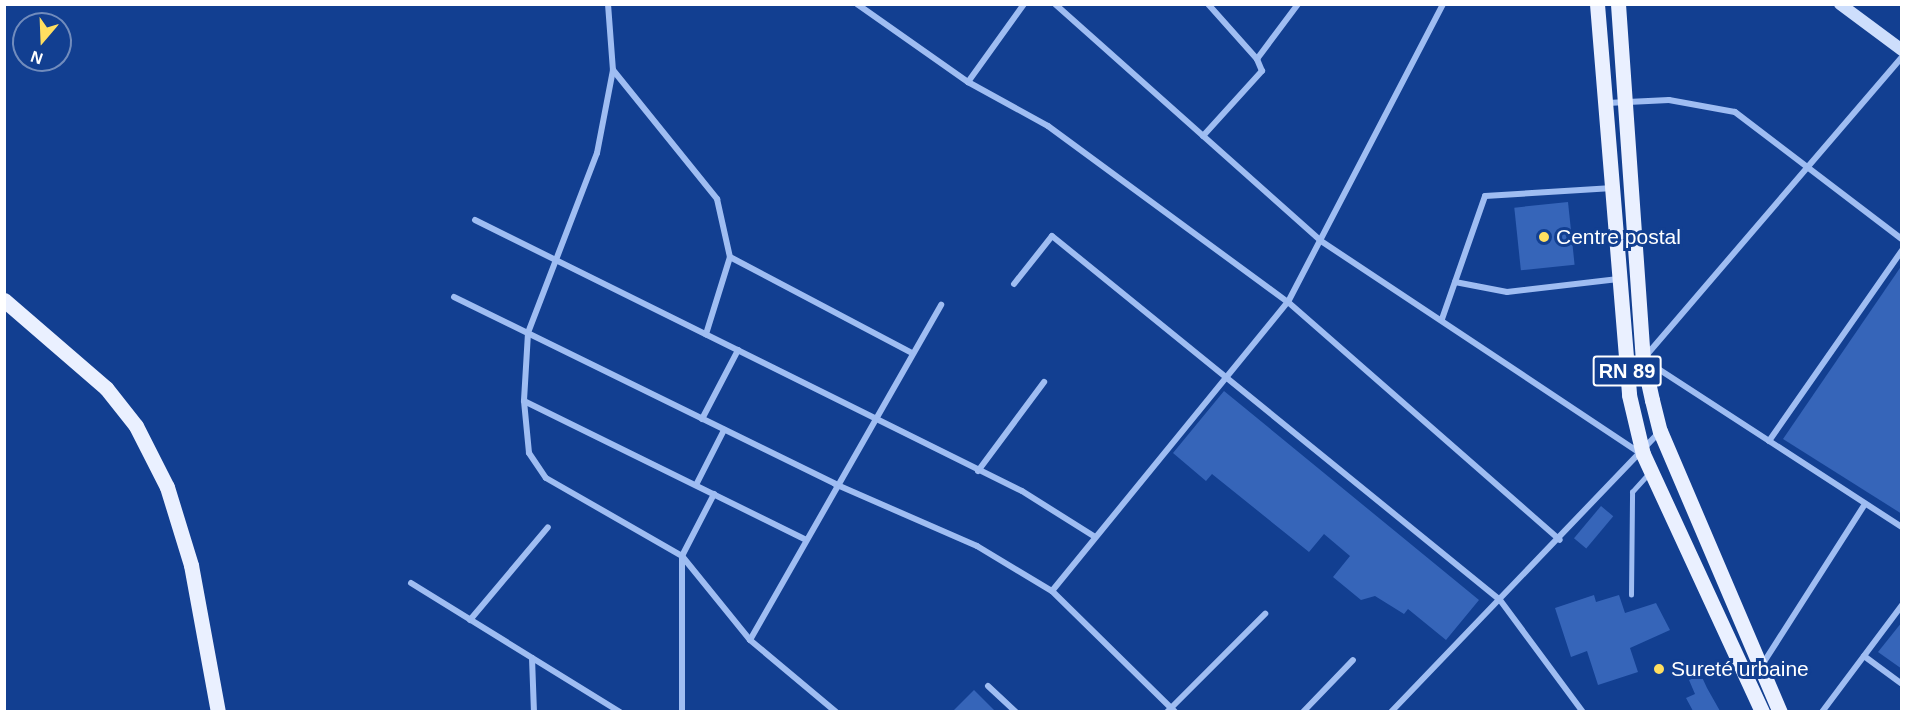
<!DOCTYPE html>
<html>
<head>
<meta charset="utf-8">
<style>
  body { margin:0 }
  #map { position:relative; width:1906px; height:716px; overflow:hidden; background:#123f91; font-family:Helvetica,sans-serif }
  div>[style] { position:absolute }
  .building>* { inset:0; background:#3665b9; transform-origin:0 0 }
  .lane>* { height:4.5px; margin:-2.25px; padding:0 2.25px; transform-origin:2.25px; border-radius:2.25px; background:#9fbdf2 }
  .street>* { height:6px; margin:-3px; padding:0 3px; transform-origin:3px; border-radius:3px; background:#9fbdf2 }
  .secondary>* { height:12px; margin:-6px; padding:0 6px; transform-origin:6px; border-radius:6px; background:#cddefc }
  .primary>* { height:15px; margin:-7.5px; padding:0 7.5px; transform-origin:7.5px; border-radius:7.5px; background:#eaf0ff }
  .dots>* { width:16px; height:16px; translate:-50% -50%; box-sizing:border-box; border:3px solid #123f91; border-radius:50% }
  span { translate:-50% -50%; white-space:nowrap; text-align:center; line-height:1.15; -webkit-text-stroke:6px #123f91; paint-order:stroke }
  .shield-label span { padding:2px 4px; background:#123f91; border:2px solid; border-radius:4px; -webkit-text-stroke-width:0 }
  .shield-label { font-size:20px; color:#fff; font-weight:700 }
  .poi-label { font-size:21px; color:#fff }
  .left { translate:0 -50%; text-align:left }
  .frame { position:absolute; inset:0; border:6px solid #fff; pointer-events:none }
  .north { position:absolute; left:12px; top:12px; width:60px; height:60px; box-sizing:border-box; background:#123f91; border:2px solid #718cbd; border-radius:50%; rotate:199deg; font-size:16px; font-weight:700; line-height:24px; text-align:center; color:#fff }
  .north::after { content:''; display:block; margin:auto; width:21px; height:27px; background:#ffdf60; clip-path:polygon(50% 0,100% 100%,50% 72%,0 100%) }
</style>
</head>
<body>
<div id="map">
  <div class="building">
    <div style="left:1568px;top:202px;width:63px;height:54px;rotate:84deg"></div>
    <div style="clip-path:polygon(1902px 265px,1902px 514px,1783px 439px)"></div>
    <div style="clip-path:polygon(1224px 391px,1479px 600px,1446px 640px,1408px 609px,1404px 614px,1375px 596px,1361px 600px,1333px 577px,1350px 556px,1324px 534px,1309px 552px,1212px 474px,1206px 481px,1173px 453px)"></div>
    <div style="left:1601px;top:506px;width:16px;height:42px;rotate:40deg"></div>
    <div style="clip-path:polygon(1594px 595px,1596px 602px,1619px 595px,1625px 613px,1656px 603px,1670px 630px,1630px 648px,1638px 672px,1598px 685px,1587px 651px,1571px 657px,1555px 608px)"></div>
    <div style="clip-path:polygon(1902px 622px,1902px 669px,1878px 652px)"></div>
    <div style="clip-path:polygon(1701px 675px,1707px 688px,1720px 711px,1693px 711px,1686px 698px,1695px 694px,1689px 680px)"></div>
    <div style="clip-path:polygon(974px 690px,995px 711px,953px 711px)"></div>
  </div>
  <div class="lane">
    <div style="left:1631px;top:595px;width:103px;rotate:-89.4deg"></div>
    <div style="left:1632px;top:492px;width:25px;rotate:-48deg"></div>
  </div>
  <div class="street">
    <div style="left:608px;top:4px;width:66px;rotate:85.7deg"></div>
    <div style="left:613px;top:70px;width:85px;rotate:100.9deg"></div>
    <div style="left:597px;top:153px;width:193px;rotate:111deg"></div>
    <div style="left:528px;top:333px;width:68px;rotate:93.4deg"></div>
    <div style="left:524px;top:401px;width:52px;rotate:84.5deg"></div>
    <div style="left:529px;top:453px;width:30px;rotate:56deg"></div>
    <div style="left:546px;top:478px;width:157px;rotate:29.8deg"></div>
    <div style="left:682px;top:556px;width:108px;rotate:51deg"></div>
    <div style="left:750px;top:640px;width:112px;rotate:39.9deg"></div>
    <div style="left:857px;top:4px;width:136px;rotate:35.1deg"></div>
    <div style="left:968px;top:82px;width:91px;rotate:28.8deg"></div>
    <div style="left:1048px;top:126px;width:298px;rotate:36.3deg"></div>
    <div style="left:1288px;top:302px;width:361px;rotate:41.2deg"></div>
    <div style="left:1055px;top:4px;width:356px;rotate:41.7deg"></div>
    <div style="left:1321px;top:241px;width:382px;rotate:33.6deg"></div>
    <div style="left:1208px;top:4px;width:74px;rotate:48.3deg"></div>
    <div style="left:1257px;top:59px;width:69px;rotate:-53.3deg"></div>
    <div style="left:1902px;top:57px;width:398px;rotate:130.6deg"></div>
    <div style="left:1643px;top:359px;width:309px;rotate:33deg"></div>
    <div style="left:613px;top:70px;width:166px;rotate:51.1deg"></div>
    <div style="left:717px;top:199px;width:59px;rotate:77.4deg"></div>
    <div style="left:730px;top:257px;width:81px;rotate:107.3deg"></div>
    <div style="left:968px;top:82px;width:96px;rotate:-54.3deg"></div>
    <div style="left:1607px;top:103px;width:62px;rotate:-2.8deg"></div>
    <div style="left:1669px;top:100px;width:67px;rotate:10.3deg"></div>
    <div style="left:1735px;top:112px;width:210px;rotate:37.3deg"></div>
    <div style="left:1203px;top:136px;width:88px;rotate:-47.8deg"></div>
    <div style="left:1262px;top:71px;width:13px;rotate:-113deg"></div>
    <div style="left:475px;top:220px;width:610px;rotate:26.36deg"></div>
    <div style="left:1022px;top:491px;width:86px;rotate:32.2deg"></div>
    <div style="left:730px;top:257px;width:206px;rotate:27.8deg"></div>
    <div style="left:1455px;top:282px;width:53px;rotate:10.9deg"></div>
    <div style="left:1507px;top:292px;width:112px;rotate:-6.7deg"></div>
    <div style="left:1014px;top:284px;width:61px;rotate:-51.6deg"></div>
    <div style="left:1052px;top:236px;width:577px;rotate:39.09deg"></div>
    <div style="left:1500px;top:600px;width:139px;rotate:53.5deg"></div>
    <div style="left:454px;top:297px;width:424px;rotate:26.1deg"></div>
    <div style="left:835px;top:484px;width:155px;rotate:23.6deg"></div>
    <div style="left:977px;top:546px;width:87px;rotate:31deg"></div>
    <div style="left:1052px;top:591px;width:173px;rotate:44.5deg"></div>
    <div style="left:1442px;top:319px;width:130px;rotate:-70.7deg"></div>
    <div style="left:1485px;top:196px;width:128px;rotate:-3.6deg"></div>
    <div style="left:524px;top:401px;width:313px;rotate:26.2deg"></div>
    <div style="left:702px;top:419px;width:78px;rotate:-62.4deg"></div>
    <div style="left:1769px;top:441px;width:233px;rotate:-55.1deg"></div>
    <div style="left:978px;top:471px;width:111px;rotate:-53.4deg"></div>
    <div style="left:696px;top:485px;width:62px;rotate:-63deg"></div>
    <div style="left:411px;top:583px;width:246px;rotate:31.7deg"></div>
    <div style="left:1052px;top:591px;width:373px;rotate:-50.8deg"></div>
    <div style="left:1288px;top:302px;width:336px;rotate:-62.5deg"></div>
    <div style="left:470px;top:620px;width:121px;rotate:-50deg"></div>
    <div style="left:750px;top:640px;width:386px;rotate:-60.3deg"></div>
    <div style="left:1864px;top:656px;width:47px;rotate:36.4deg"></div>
    <div style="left:532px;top:658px;width:54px;rotate:87.9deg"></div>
    <div style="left:1762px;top:665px;width:191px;rotate:-57.4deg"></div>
    <div style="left:988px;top:686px;width:38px;rotate:43deg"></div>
    <div style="left:682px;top:712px;width:156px;rotate:-90deg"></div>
    <div style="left:682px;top:556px;width:70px;rotate:-62.7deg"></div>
    <div style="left:1167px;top:712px;width:139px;rotate:-45deg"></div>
    <div style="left:1303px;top:712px;width:72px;rotate:-46.1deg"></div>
    <div style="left:1391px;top:712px;width:387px;rotate:-46.2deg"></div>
    <div style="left:1822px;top:712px;width:134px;rotate:-53.2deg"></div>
  </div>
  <div class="secondary">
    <div style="left:1840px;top:4px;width:77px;rotate:36.6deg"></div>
  </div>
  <div class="primary">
    <div style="left:1597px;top:4px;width:392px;rotate:85.3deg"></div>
    <div style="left:1629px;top:395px;width:61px;rotate:76.7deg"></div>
    <div style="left:1643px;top:454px;width:284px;rotate:65.2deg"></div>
    <div style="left:1618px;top:4px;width:356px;rotate:86deg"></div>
    <div style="left:1643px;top:359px;width:42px;rotate:77.6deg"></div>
    <div style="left:1652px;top:400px;width:32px;rotate:76deg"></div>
    <div style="left:1660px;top:431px;width:306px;rotate:66.9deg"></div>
    <div style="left:4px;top:300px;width:135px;rotate:40.8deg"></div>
    <div style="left:106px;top:388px;width:48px;rotate:51.7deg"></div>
    <div style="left:136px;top:426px;width:68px;rotate:63.1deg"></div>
    <div style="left:167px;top:487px;width:82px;rotate:72.9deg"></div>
    <div style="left:191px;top:565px;width:149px;rotate:79.6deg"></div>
  </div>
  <div class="dots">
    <div style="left:1544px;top:237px;background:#ffdf60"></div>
    <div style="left:1659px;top:669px;background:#ffdf60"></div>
  </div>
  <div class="shield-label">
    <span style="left:1627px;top:371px">RN 89</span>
  </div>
  <div class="poi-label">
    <span class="left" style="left:1556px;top:237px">Centre postal</span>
    <span class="left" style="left:1671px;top:669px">Sureté urbaine</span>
  </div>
  <div class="frame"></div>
  <div class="north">N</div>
</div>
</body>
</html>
